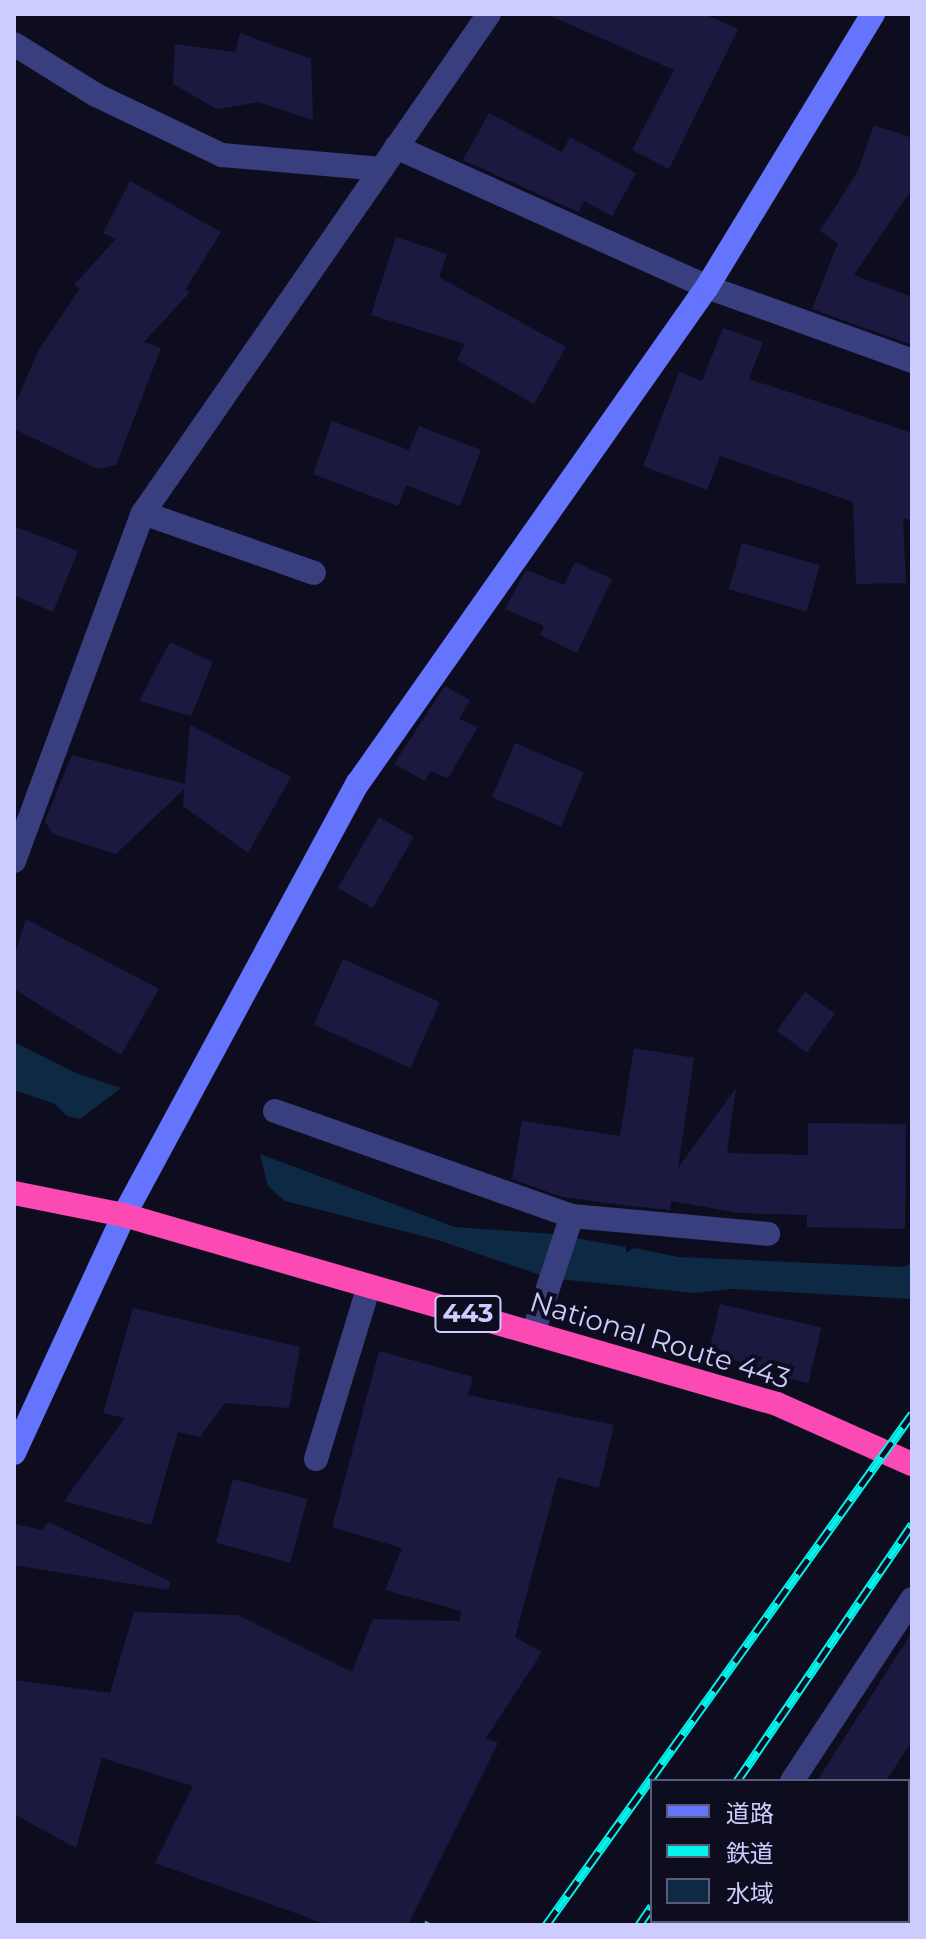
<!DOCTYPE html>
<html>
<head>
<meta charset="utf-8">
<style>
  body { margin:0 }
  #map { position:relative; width:926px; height:1939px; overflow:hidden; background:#0e0d20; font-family:Montserrat,"Noto Sans JP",sans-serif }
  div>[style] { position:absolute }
  .water>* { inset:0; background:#0d2944 }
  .building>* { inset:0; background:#1c1940; transform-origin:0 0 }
  .path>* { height:5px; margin-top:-2.5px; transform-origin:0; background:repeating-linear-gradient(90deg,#30af97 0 4px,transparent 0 10px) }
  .street>* { height:24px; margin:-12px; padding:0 12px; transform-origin:12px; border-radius:12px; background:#393f7e }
  .secondary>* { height:24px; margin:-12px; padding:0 12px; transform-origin:12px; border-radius:12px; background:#6574fc }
  .highway>* { height:24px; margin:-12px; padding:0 12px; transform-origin:12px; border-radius:12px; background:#fc4ab5 }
  .rail>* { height:9px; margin-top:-4.5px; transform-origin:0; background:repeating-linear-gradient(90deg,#0e0d20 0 18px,#04f2ec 0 36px); box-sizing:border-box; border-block:2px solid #04f2ec }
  span { translate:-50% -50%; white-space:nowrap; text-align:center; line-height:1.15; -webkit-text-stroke:8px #0e0d20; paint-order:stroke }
  .shield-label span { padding:2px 6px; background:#0e0d20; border:2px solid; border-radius:6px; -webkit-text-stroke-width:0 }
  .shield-label { font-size:26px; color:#cccdfe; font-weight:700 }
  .street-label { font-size:28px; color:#cccdfe }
  .frame { position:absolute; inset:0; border:16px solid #cccdfe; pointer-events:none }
  .legend { position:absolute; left:650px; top:1779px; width:260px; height:144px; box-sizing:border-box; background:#0e0d20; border:2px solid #5a5a79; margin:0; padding:10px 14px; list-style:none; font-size:24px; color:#cccdfe }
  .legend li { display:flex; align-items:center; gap:16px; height:40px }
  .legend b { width:40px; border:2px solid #5a5a79 }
</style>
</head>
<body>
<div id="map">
  <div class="water">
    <div style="clip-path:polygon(14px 1042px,76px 1073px,121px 1088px,80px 1119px,67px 1116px,55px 1104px,14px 1090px)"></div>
    <div style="clip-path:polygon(260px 1154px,455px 1227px,553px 1234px,626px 1247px,626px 1253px,634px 1248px,679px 1257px,904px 1267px,912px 1262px,912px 1299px,731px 1289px,694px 1293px,549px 1278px,438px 1240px,285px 1201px,268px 1186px)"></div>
  </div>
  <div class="building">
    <div style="clip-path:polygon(546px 14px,704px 14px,738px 29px,669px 169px,632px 150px,674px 70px)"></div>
    <div style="clip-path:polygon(240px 33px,311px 59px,313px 120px,259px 102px,217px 109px,173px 84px,175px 44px,235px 52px)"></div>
    <div style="clip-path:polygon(489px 113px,562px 152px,570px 137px,636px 173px,612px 216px,584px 201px,578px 212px,463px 160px)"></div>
    <div style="clip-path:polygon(874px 125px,912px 138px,912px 189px,854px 275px,912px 297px,912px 345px,812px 309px,838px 243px,820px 231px,858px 171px)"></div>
    <div style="clip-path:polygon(130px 181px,221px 232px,185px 290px,190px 292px,144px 342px,161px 348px,116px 465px,98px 469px,14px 429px,14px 407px,38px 351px,80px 288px,74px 285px,116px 239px,103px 233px)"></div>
    <div style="clip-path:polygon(396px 237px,447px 254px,439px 277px,566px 347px,534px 404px,457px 360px,465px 344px,371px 315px)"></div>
    <div style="clip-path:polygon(723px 328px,763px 342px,749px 379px,912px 433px,912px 521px,903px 518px,906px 583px,856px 584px,853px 502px,720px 456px,707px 490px,643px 466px,679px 372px,702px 381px)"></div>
    <div style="clip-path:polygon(332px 421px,409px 450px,419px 426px,481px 450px,460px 506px,406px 485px,398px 506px,313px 474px)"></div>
    <div style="clip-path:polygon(14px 526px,78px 551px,53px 612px,14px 595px)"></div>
    <div style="left:742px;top:543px;width:81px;height:48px;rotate:16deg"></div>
    <div style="clip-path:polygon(575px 562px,612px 579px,577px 653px,540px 635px,544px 626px,505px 609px,526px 570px,564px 585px)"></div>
    <div style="clip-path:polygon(170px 642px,213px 662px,191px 716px,139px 701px)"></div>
    <div style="clip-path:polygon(445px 686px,470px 700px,459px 719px,478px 727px,448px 778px,430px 771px,425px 781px,394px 764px)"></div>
    <div style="clip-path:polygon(190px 725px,291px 777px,248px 853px,183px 806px,184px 789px,116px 854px,53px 834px,45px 821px,72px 755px,185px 784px)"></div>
    <div style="left:515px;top:743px;width:75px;height:59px;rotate:23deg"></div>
    <div style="left:379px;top:817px;width:40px;height:82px;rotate:30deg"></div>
    <div style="clip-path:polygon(26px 919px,159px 989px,121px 1055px,14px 989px,14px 957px)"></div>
    <div style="left:343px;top:959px;width:106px;height:72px;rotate:24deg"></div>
    <div style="left:805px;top:992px;width:37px;height:48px;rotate:36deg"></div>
    <div style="clip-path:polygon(634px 1048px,694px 1058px,678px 1168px,736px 1088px,727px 1153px,808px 1155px,808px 1123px,906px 1124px,905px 1229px,807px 1227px,807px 1215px,739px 1213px,671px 1201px,670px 1210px,631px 1206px,562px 1197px,512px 1179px,522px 1121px,620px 1136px)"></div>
    <div style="left:720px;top:1304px;width:104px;height:57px;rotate:13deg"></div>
    <div style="clip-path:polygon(133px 1308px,300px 1347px,289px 1408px,225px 1403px,200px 1437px,178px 1432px,151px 1525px,64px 1501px,125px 1418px,103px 1413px)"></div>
    <div style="clip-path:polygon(379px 1351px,473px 1377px,468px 1395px,614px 1425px,599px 1488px,558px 1477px,515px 1637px,542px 1652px,486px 1738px,498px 1743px,408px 1925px,329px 1925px,155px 1863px,193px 1786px,102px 1758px,76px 1848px,14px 1814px,14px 1680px,110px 1693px,134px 1612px,238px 1615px,352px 1672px,373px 1619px,460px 1621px,461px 1611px,385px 1590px,402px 1548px,332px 1527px)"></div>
    <div style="left:233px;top:1479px;width:77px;height:66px;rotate:15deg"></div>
    <div style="clip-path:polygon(49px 1522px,171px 1582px,168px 1590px,14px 1565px,14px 1524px,42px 1530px)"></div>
    <div style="clip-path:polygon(912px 1632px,912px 1741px,886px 1781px,817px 1781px)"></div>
  </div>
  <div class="path">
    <div style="left:426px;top:1925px;width:8px;rotate:-67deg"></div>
  </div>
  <div class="street">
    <div style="left:14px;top:44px;width:97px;rotate:31.9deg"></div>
    <div style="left:96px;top:95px;width:140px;rotate:25.5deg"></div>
    <div style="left:222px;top:155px;width:160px;rotate:5deg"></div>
    <div style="left:396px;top:147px;width:341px;rotate:24.2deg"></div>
    <div style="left:707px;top:287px;width:218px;rotate:19.8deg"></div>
    <div style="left:143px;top:513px;width:181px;rotate:19.3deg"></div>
    <div style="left:14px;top:861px;width:371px;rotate:-69.7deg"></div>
    <div style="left:143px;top:513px;width:607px;rotate:-55.26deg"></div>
    <div style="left:275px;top:1111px;width:315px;rotate:19.5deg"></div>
    <div style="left:533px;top:1333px;width:123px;rotate:-71.6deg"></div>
    <div style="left:572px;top:1216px;width:197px;rotate:5.2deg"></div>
    <div style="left:316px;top:1459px;width:181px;rotate:-73deg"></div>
    <div style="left:792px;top:1781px;width:218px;rotate:-56.6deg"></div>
    <div style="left:697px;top:1925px;width:4px;rotate:-63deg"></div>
  </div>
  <div class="secondary">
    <div style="left:14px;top:1453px;width:262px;rotate:-65.2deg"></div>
    <div style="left:124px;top:1215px;width:491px;rotate:-61.6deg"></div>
    <div style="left:358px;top:783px;width:606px;rotate:-54.87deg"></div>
    <div style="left:707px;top:287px;width:320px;rotate:-58.7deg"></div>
  </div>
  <div class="highway">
    <div style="left:14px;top:1193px;width:112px;rotate:11.3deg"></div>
    <div style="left:124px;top:1215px;width:680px;rotate:16.14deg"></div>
    <div style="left:777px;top:1404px;width:148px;rotate:24deg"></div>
  </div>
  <div class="rail">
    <div style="left:737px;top:1781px;width:311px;rotate:-55.7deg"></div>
    <div style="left:546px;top:1925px;width:629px;rotate:-54.39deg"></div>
    <div style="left:639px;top:1925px;width:23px;rotate:-56deg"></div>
  </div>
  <div class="shield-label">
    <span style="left:468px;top:1314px">443</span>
  </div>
  <div class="street-label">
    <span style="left:660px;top:1340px;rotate:17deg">National Route 443</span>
  </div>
  <div class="frame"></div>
  <ul class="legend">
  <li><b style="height:10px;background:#6574fc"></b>道路</li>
  <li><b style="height:10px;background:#04f2ec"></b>鉄道</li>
  <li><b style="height:22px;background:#0d2944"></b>水域</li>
  </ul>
</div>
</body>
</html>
